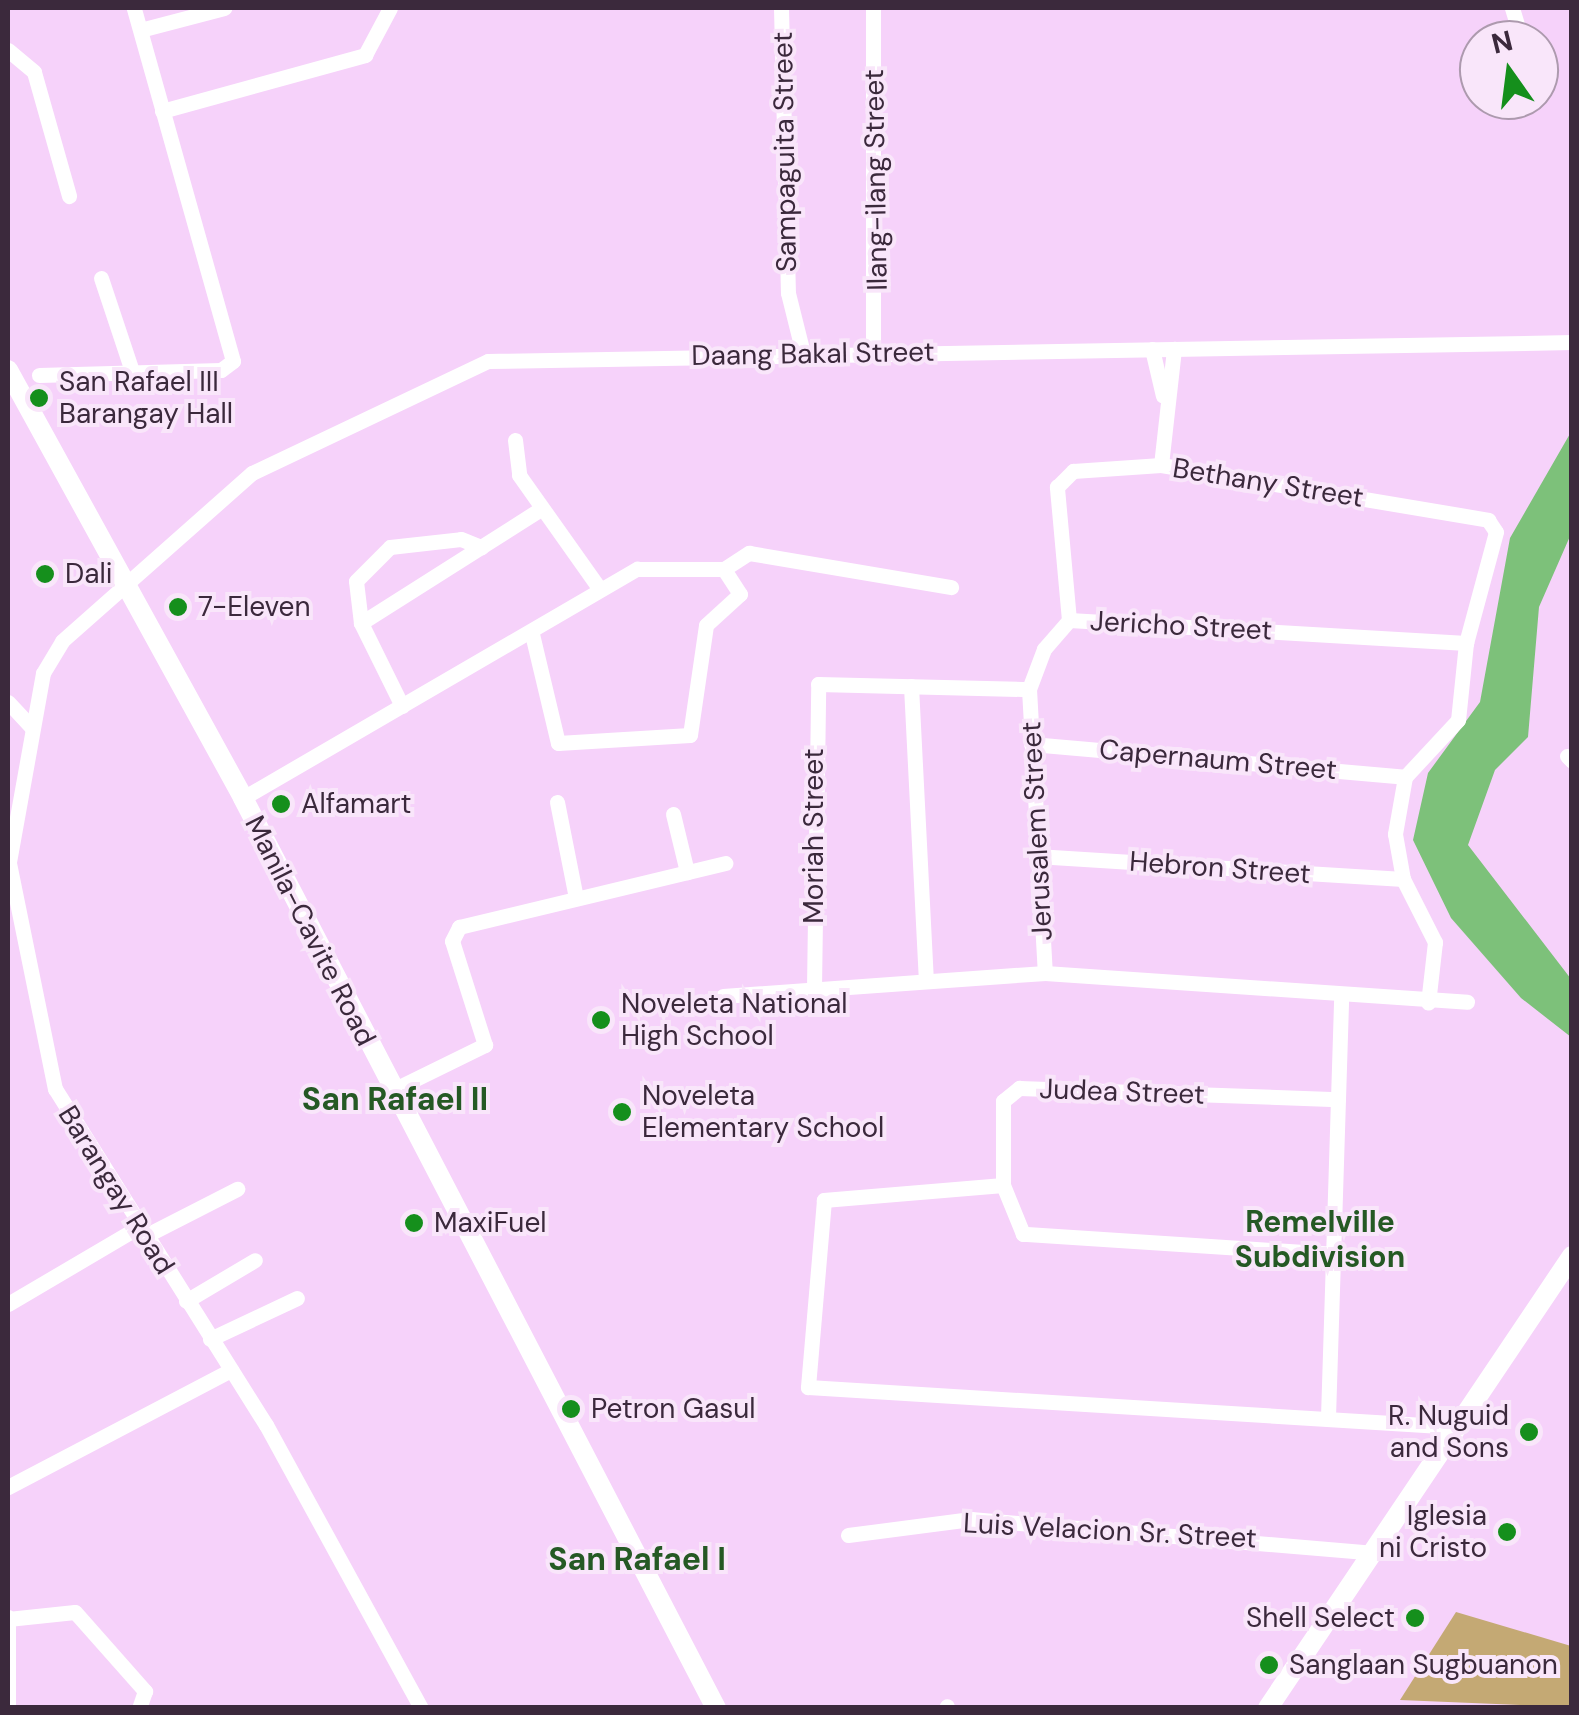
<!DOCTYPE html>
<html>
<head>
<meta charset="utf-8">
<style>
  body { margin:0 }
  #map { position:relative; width:1579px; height:1715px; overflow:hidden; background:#f6d2fa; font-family:"DM Sans",sans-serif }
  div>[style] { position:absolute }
  .green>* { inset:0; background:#c4a974 }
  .water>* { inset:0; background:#7dc17a }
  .minor>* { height:15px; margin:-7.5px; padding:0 7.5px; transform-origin:7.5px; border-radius:7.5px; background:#fff }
  .major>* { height:20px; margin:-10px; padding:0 10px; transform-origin:10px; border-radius:10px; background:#fff }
  .dots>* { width:28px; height:28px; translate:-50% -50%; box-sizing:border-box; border:5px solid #f9e6fa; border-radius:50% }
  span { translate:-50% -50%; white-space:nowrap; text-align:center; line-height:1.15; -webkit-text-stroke:8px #f9e6fa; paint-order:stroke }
  .street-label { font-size:28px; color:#3b293c }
  .poi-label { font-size:28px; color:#3b293c }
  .left { translate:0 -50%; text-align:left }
  .right { translate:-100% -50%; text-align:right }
  .neighbourhood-label { font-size:30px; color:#255924; font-weight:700 }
  .quarter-label { font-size:32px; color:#255924; font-weight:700 }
  .frame { position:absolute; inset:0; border:10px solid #3b293c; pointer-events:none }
  .north { position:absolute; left:1459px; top:20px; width:100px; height:100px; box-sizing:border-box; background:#f9e6fa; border:2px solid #ad9aae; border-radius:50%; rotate:346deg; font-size:28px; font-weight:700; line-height:40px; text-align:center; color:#3b293c }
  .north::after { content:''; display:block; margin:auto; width:35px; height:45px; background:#158f1c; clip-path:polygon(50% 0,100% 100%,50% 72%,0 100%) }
</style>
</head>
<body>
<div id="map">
  <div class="green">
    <div style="clip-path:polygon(1456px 1612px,1571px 1646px,1571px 1707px,1400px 1700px)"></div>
  </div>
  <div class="water">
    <div style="clip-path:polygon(1571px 432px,1571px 534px,1539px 607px,1528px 737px,1495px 770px,1468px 845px,1571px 979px,1571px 1037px,1521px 998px,1451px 918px,1413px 840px,1428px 773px,1480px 702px,1510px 538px)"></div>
  </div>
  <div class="minor">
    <div style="left:781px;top:8px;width:285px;rotate:88.6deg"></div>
    <div style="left:788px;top:293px;width:62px;rotate:76deg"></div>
    <div style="left:1512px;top:8px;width:34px;rotate:73deg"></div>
    <div style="left:144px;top:29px;width:83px;rotate:-14.7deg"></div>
    <div style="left:8px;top:50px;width:34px;rotate:40deg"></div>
    <div style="left:34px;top:72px;width:129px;rotate:74.2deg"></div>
    <div style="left:162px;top:111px;width:211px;rotate:-15.4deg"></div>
    <div style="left:365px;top:55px;width:53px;rotate:-62deg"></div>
    <div style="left:101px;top:278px;width:95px;rotate:71.6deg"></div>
    <div style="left:1152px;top:349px;width:48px;rotate:76.8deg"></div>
    <div style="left:873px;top:352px;width:344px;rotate:-90deg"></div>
    <div style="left:39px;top:375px;width:182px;rotate:-1.6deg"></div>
    <div style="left:221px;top:370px;width:15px;rotate:-37deg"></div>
    <div style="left:233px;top:361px;width:367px;rotate:-105.7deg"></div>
    <div style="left:515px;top:440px;width:35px;rotate:83deg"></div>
    <div style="left:519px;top:475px;width:138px;rotate:54.7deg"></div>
    <div style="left:1161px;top:465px;width:117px;rotate:-83.6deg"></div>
    <div style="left:1069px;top:620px;width:134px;rotate:-95.2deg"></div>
    <div style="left:1057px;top:487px;width:23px;rotate:-45deg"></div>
    <div style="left:1073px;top:471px;width:88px;rotate:-3.9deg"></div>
    <div style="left:1161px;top:465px;width:332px;rotate:9.5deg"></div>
    <div style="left:1488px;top:520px;width:14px;rotate:56deg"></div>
    <div style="left:1496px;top:532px;width:115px;rotate:105.1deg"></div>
    <div style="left:1466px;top:643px;width:77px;rotate:95.9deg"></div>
    <div style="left:1458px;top:720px;width:78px;rotate:132.9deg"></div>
    <div style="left:361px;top:623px;width:214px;rotate:-32.4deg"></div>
    <div style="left:532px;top:634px;width:112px;rotate:76.6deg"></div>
    <div style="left:558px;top:743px;width:132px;rotate:-3.5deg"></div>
    <div style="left:690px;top:735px;width:111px;rotate:-81.7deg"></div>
    <div style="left:706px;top:625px;width:46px;rotate:-42.4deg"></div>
    <div style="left:740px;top:594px;width:30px;rotate:-123deg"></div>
    <div style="left:911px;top:686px;width:294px;rotate:87.1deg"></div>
    <div style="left:1029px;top:689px;width:284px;rotate:86.8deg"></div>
    <div style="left:8px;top:702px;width:34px;rotate:47deg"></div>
    <div style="left:402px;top:706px;width:93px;rotate:-116.3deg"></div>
    <div style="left:361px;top:623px;width:42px;rotate:-96.8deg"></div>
    <div style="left:356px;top:581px;width:48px;rotate:-45deg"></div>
    <div style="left:390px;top:547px;width:71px;rotate:-6.4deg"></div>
    <div style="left:461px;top:539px;width:22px;rotate:22deg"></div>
    <div style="left:1031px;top:744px;width:375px;rotate:5deg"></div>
    <div style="left:1567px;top:756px;width:7px;rotate:45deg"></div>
    <div style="left:1405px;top:777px;width:58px;rotate:100deg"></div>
    <div style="left:1395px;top:834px;width:46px;rotate:79.9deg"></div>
    <div style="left:1403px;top:879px;width:71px;rotate:63.1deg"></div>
    <div style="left:1435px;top:942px;width:61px;rotate:96.5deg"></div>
    <div style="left:243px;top:798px;width:456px;rotate:-30.2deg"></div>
    <div style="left:637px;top:569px;width:87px"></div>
    <div style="left:724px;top:569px;width:30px;rotate:-33deg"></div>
    <div style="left:749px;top:553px;width:205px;rotate:9.6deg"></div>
    <div style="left:557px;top:802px;width:98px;rotate:78.8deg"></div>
    <div style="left:673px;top:814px;width:60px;rotate:76.4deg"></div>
    <div style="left:1036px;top:856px;width:368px;rotate:3.6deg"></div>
    <div style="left:814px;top:989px;width:305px;rotate:-89.2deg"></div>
    <div style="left:818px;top:684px;width:211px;rotate:1.4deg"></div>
    <div style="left:1029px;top:689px;width:43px;rotate:-69.4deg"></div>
    <div style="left:1044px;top:649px;width:38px;rotate:-49deg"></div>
    <div style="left:1069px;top:620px;width:398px;rotate:3.3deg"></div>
    <div style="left:723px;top:996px;width:323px;rotate:-4.1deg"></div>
    <div style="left:1045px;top:973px;width:423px;rotate:3.9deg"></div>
    <div style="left:391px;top:1091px;width:105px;rotate:-26.1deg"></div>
    <div style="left:485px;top:1045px;width:109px;rotate:-107.6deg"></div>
    <div style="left:452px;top:941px;width:16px;rotate:-63deg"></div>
    <div style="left:459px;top:927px;width:274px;rotate:-13.5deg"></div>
    <div style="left:1003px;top:1185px;width:180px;rotate:175.2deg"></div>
    <div style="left:824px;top:1200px;width:188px;rotate:94.9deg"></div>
    <div style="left:808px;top:1387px;width:650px;rotate:3.53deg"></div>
    <div style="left:143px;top:1237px;width:106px;rotate:-27.1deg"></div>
    <div style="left:1335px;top:1254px;width:313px;rotate:-176.3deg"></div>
    <div style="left:1023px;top:1234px;width:53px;rotate:-112.2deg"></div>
    <div style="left:1003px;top:1185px;width:84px;rotate:-90deg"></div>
    <div style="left:1003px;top:1101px;width:21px;rotate:-39deg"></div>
    <div style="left:1019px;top:1088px;width:319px;rotate:2deg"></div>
    <div style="left:186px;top:1301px;width:80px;rotate:-30.7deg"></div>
    <div style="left:8px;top:1304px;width:150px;rotate:-30.5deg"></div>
    <div style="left:210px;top:1339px;width:96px;rotate:-25.2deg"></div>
    <div style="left:1328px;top:1417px;width:419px;rotate:-88.2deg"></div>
    <div style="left:8px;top:1487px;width:252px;rotate:-27.7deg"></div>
    <div style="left:848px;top:1535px;width:124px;rotate:-7.4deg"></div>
    <div style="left:971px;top:1519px;width:402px;rotate:4.8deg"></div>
    <div style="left:8px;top:1617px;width:91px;rotate:90deg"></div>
    <div style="left:8px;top:1619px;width:67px;rotate:-6deg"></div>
    <div style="left:75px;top:1612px;width:106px;rotate:48.5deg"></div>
    <div style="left:145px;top:1691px;width:18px;rotate:109deg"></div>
    <div style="left:421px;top:1708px;width:323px;rotate:-118.7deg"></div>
    <div style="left:266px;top:1425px;width:397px;rotate:-122.1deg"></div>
    <div style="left:55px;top:1089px;width:232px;rotate:-101.5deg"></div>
    <div style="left:9px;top:862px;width:192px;rotate:-79.8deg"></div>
    <div style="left:43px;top:673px;width:37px;rotate:-59deg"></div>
    <div style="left:62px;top:641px;width:254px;rotate:-41.5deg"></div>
    <div style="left:252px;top:473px;width:261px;rotate:-25.4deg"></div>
    <div style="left:488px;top:361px;width:1084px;rotate:-1deg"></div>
    <div style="left:946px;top:1708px;width:2px;rotate:-63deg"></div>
  </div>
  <div class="major">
    <div style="left:8px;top:370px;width:488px;rotate:61.2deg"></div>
    <div style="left:243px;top:798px;width:1026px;rotate:62.54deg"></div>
    <div style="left:1268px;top:1708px;width:545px;rotate:-56.08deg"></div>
  </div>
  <div class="dots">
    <div style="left:39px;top:398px;background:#158f1c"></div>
    <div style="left:45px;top:574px;background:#158f1c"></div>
    <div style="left:178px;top:607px;background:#158f1c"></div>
    <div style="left:281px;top:804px;background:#158f1c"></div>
    <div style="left:601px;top:1020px;background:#158f1c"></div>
    <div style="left:622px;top:1112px;background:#158f1c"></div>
    <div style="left:414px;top:1223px;background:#158f1c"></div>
    <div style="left:571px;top:1409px;background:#158f1c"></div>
    <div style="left:1529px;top:1432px;background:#158f1c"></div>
    <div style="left:1507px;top:1532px;background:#158f1c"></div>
    <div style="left:1415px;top:1618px;background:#158f1c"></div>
    <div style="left:1269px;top:1665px;background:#158f1c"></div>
  </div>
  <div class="street-label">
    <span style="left:785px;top:152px;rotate:-91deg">Sampaguita Street</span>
    <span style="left:876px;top:180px;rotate:-91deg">Ilang-ilang Street</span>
    <span style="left:813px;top:354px;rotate:-1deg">Daang Bakal Street</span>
    <span style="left:1268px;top:483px;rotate:9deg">Bethany Street</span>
    <span style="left:1181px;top:626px;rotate:3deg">Jericho Street</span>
    <span style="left:1218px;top:760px;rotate:5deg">Capernaum Street</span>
    <span style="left:1037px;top:831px;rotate:-93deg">Jerusalem Street</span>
    <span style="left:814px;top:836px;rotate:-90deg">Moriah Street</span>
    <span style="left:1220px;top:868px;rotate:4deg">Hebron Street</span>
    <span style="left:310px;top:931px;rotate:63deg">Manila-Cavite Road</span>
    <span style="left:1122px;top:1092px;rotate:2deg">Judea Street</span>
    <span style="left:116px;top:1190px;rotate:58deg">Barangay Road</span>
    <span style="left:1110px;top:1531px;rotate:3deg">Luis Velacion Sr. Street</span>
  </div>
  <div class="poi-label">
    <span class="left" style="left:59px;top:398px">San Rafael III<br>Barangay Hall</span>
    <span class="left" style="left:65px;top:574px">Dali</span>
    <span class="left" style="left:198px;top:607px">7-Eleven</span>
    <span class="left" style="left:301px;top:804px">Alfamart</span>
    <span class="left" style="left:621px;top:1020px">Noveleta National<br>High School</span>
    <span class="left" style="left:642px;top:1112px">Noveleta<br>Elementary School</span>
    <span class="left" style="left:434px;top:1223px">MaxiFuel</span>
    <span class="left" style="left:591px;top:1409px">Petron Gasul</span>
    <span class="right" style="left:1509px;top:1432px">R. Nuguid<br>and Sons</span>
    <span class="right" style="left:1487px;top:1532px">Iglesia<br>ni Cristo</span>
    <span class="right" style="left:1395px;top:1618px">Shell Select</span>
    <span class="left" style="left:1289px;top:1665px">Sanglaan Sugbuanon</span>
  </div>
  <div class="neighbourhood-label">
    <span style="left:1320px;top:1239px">Remelville<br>Subdivision</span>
  </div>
  <div class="quarter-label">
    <span style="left:395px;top:1099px">San Rafael II</span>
    <span style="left:637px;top:1559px">San Rafael I</span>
  </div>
  <div class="frame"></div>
  <div class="north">N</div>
</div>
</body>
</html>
